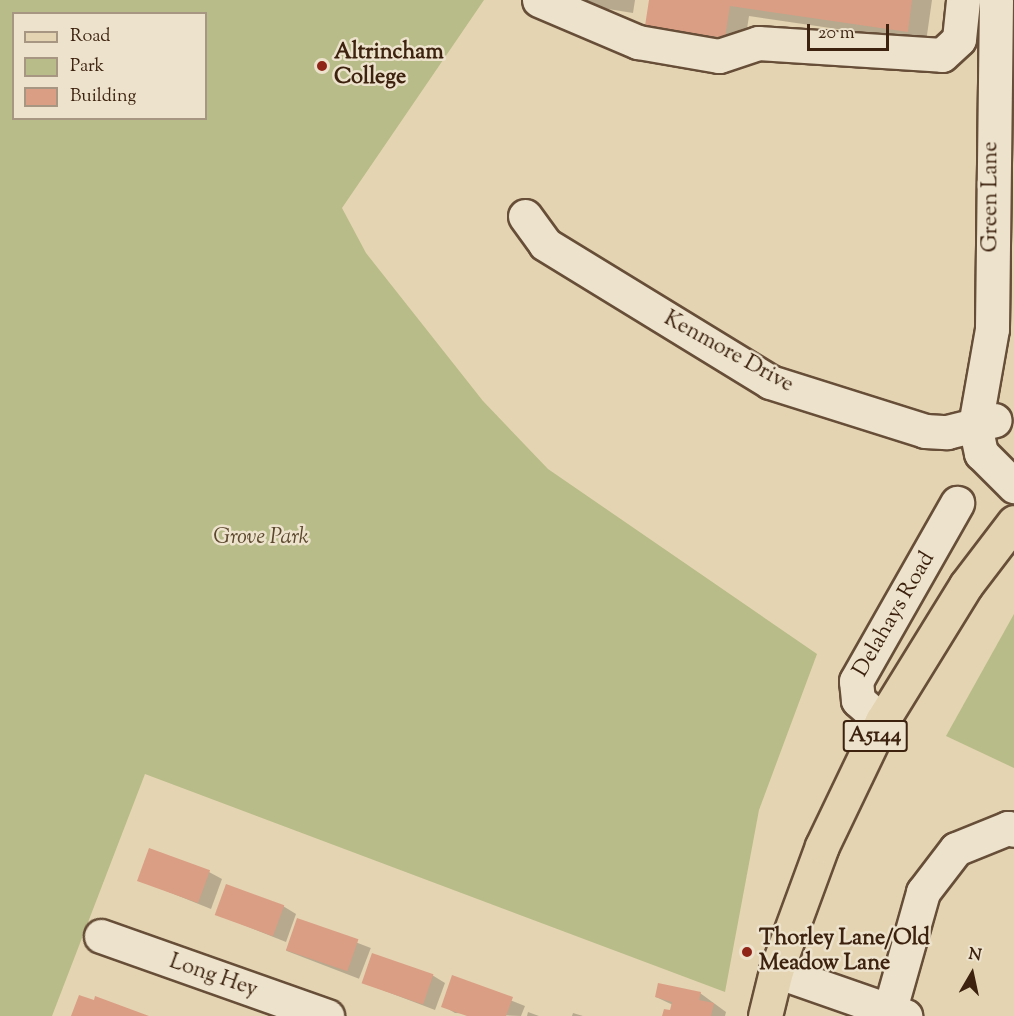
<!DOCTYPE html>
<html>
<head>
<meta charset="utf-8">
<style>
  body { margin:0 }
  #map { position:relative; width:1014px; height:1016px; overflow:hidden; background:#e4d4b2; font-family:"Sorts Mill Goudy",serif }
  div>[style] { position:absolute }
  .green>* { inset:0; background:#b8bc89 }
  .shadow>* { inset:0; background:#0003; transform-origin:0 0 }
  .building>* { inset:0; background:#da9e84; transform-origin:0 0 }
  .roads { filter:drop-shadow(2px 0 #674e38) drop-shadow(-2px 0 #674e38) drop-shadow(0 2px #674e38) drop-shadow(0 -2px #674e38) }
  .minor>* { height:33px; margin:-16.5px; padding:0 16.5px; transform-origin:16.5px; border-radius:16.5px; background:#ede3cd }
  .major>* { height:33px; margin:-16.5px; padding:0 16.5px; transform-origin:16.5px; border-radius:16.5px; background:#e4d4b2 }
  .dots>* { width:16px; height:16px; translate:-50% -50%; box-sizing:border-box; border:3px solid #ede3cd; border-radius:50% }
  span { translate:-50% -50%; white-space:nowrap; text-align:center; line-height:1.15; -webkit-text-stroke:5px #ede3cd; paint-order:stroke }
  .shield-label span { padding:2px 4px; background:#ede3cd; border:2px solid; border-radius:4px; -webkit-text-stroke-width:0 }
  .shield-label { font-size:21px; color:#3d220f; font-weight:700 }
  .poi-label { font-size:22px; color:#3d220f; font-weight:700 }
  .left { translate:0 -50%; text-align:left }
  .street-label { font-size:22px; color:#3d220f }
  .park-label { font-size:22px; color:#5c482e; font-style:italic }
  .legend { position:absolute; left:12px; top:12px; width:195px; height:108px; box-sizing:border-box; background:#ede3cd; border:2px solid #a79681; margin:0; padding:8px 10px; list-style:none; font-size:18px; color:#3d220f }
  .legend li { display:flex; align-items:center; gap:12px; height:30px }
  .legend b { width:30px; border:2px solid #a79681 }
  .north { position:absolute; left:942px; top:944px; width:60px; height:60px; -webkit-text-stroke:4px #ede3cd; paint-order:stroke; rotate:9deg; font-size:16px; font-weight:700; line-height:24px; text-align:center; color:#3d220f }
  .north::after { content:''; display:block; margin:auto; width:21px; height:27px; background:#3d220f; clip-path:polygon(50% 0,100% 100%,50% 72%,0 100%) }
  .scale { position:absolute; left:807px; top:24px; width:82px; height:27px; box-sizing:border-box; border:3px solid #3d220f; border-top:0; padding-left:8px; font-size:18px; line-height:21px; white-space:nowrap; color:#3d220f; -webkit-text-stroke:4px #ede3cd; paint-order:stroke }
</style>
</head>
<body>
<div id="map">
  <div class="green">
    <div style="clip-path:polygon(evenodd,0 0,484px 0,342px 208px,366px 253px,483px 401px,548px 469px,817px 654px,759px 810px,725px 992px,145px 774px,52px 1016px,0 1016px,0 0,14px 14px,206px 14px,206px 118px,14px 118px,14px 14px)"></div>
    <div style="clip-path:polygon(1014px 614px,1014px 768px,946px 736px)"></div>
  </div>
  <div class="shadow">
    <div style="clip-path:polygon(552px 0,635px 0,633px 13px)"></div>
    <div style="clip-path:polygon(650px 0,932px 0,926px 42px,749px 16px,744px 48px,665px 36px,646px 25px)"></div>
    <div style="clip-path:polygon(209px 872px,222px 879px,211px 909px,139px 880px)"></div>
    <div style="clip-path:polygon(283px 906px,296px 914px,286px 942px,216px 914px)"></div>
    <div style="left:298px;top:920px;width:78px;height:33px;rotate:21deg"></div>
    <div style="clip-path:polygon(432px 975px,445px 983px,435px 1010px,364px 983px)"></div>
    <div style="clip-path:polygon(453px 977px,525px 1006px,521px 1016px,455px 1013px,443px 1006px)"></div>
    <div style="clip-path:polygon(700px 993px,726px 1012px,725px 1016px,664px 1016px,672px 1012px,673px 1005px,656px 997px)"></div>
    <div style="clip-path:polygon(528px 1012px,539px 1016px,527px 1016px)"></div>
    <div style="clip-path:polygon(573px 1013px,583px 1016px,572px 1016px)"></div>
  </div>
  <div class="building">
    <div style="clip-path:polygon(649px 0,912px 0,908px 32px,730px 6px,725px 38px,645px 26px)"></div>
    <div style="left:149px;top:848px;width:65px;height:35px;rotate:20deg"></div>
    <div style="left:226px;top:884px;width:62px;height:33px;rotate:20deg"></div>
    <div style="left:297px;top:918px;width:65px;height:34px;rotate:19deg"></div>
    <div style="left:372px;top:953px;width:65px;height:32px;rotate:19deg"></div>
    <div style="clip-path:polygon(452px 975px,513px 997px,506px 1016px,467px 1016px,441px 1007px)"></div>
    <div style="clip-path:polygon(658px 983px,701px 992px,699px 1000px,714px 1003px,711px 1016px,662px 1016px,664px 1009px,670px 1010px,672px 1002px,655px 997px)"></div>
    <div style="clip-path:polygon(79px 995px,94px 1000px,95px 996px,149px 1016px,71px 1016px)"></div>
  </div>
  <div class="roads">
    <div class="minor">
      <div style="left:539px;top:0;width:108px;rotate:23deg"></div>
      <div style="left:638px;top:42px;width:82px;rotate:9.8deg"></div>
      <div style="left:719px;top:56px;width:41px;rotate:-18.4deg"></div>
      <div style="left:758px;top:43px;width:184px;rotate:3.7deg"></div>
      <div style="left:942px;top:55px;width:23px;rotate:-43deg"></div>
      <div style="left:959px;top:39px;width:39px;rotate:-84deg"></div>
      <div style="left:996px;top:0;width:329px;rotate:90.7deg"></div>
      <div style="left:992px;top:329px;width:97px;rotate:100deg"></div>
      <div style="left:975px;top:425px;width:29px;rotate:78deg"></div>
      <div style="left:981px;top:453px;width:47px;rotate:45deg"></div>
      <div style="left:525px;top:216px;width:34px;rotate:54deg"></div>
      <div style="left:545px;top:244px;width:264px;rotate:31.5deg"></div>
      <div style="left:770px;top:382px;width:163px;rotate:17.5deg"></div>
      <div style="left:925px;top:431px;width:22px;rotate:3deg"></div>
      <div style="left:947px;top:432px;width:49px;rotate:-14deg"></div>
      <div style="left:882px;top:721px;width:32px;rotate:-139deg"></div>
      <div style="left:858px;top:700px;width:19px;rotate:-96deg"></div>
      <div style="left:856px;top:681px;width:205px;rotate:-60.4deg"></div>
      <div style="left:101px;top:936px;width:240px;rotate:19.5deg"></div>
      <div style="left:776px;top:971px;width:137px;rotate:19.2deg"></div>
      <div style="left:890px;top:1009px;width:122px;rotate:-74.2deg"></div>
      <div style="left:923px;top:892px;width:54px;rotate:-52.5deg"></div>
      <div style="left:956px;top:849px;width:56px;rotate:-22deg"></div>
      <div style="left:1008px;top:828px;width:6px;rotate:18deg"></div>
    </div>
    <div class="major">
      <div style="left:765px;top:1016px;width:46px;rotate:-76.3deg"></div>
      <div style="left:776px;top:971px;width:133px;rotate:-69.8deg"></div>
      <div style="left:822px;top:846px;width:139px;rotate:-64.4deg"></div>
      <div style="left:882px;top:721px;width:160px;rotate:-58.3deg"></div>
      <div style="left:966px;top:585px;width:79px;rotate:-52.7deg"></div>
    </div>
  </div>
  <div class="dots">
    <div style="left:322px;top:66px;background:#8f2418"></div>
    <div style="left:747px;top:952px;background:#8f2418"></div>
  </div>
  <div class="shield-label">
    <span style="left:875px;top:736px">A5144</span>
  </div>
  <div class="poi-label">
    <span class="left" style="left:334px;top:66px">Altrincham<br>College</span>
    <span class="left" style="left:759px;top:952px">Thorley Lane/Old<br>Meadow Lane</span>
  </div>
  <div class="street-label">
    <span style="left:992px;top:197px;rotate:-90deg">Green Lane</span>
    <span style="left:728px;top:353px;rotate:29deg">Kenmore Drive</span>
    <span style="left:895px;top:615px;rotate:-60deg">Delahays Road</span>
    <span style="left:213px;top:977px;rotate:19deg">Long Hey</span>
  </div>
  <div class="park-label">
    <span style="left:261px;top:539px">Grove Park</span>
  </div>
  <ul class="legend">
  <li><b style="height:8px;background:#e4d4b2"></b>Road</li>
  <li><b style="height:16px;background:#b8bc89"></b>Park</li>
  <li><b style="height:16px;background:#da9e84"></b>Building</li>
  </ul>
  <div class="north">N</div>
  <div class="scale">20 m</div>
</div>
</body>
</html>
